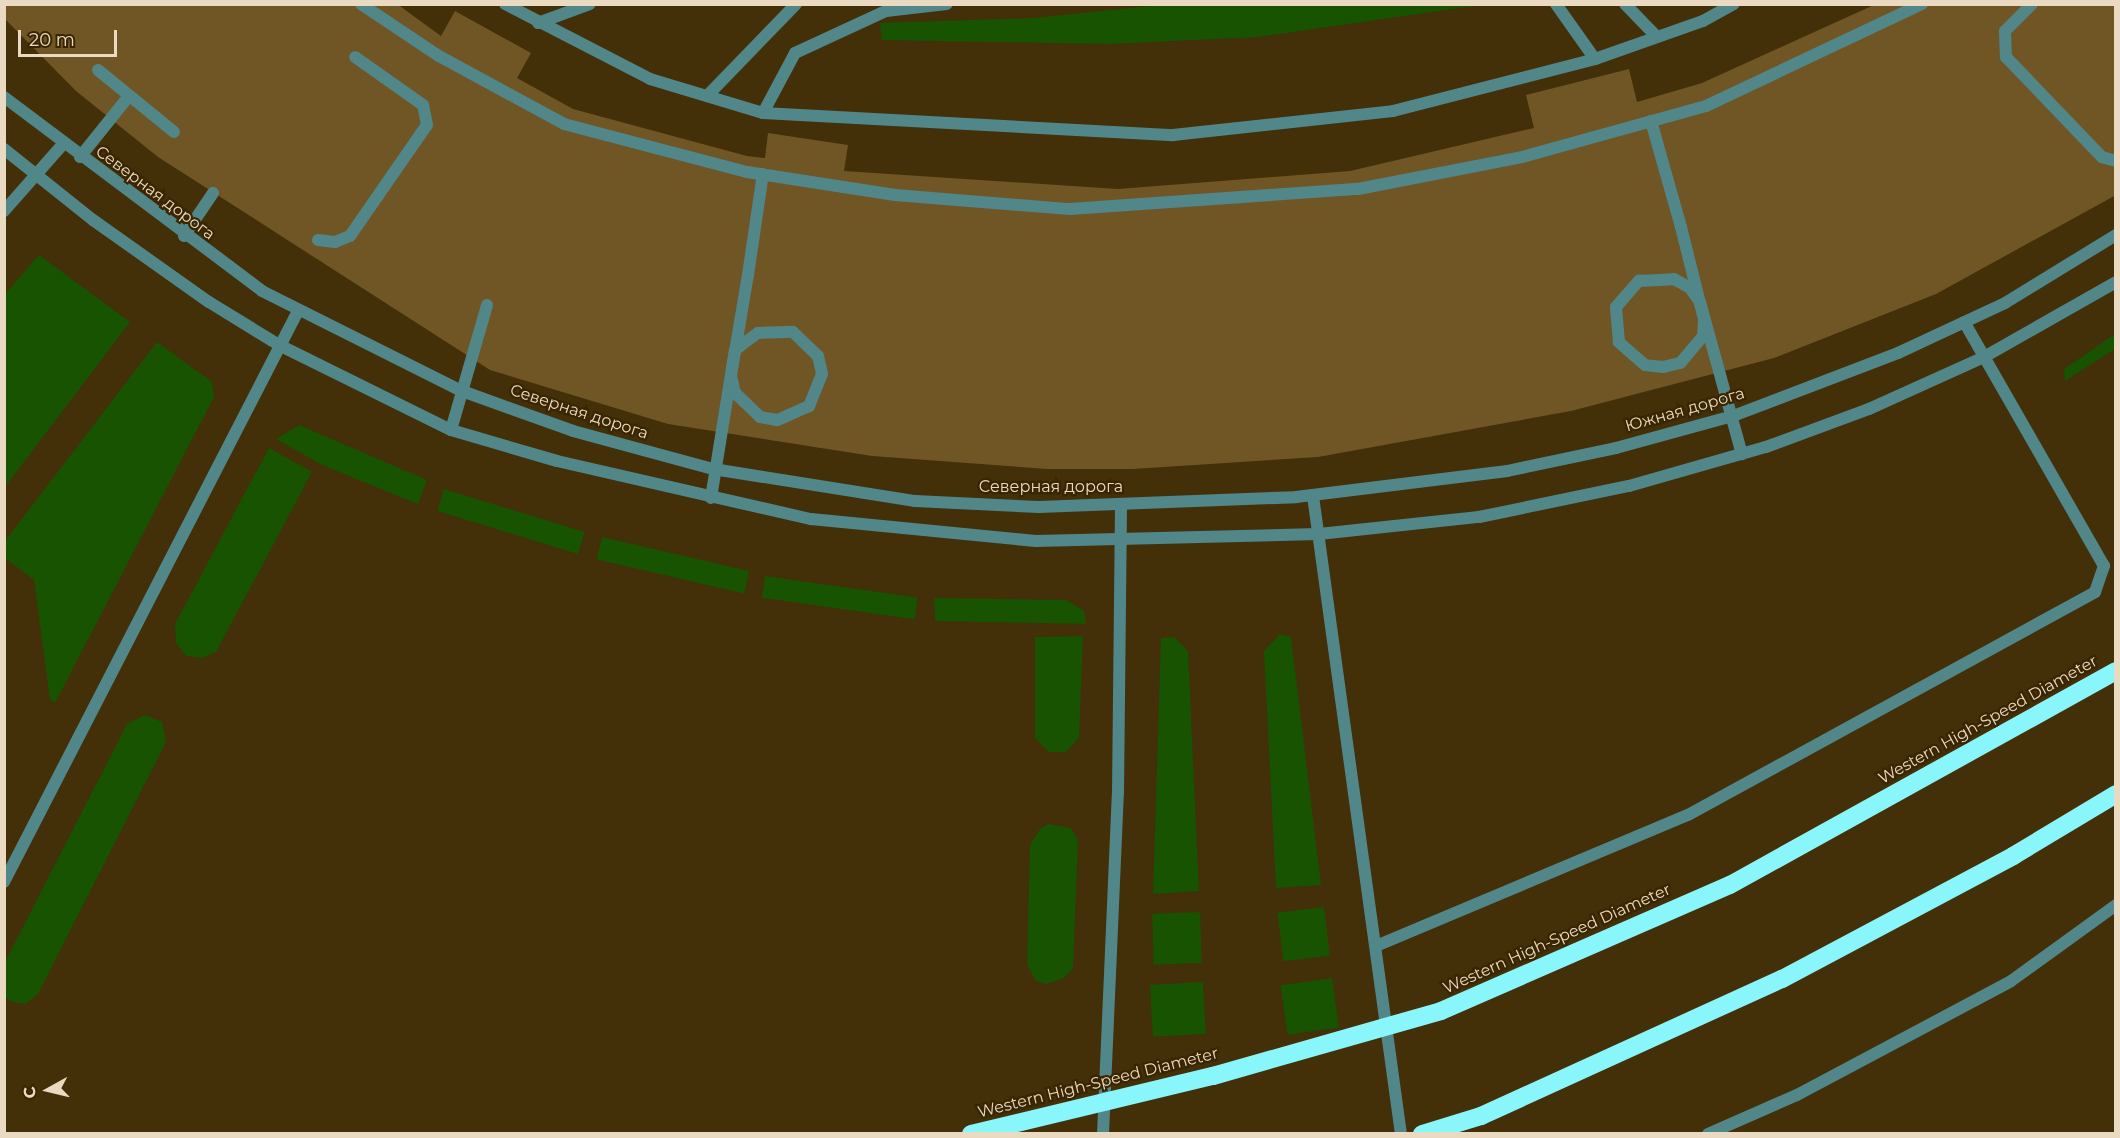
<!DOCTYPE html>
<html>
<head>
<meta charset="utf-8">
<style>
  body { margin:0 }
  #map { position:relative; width:2120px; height:1138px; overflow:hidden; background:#432f08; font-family:Montserrat,sans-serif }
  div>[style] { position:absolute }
  .green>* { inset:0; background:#175301; transform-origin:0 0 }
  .building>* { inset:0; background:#705525 }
  .service>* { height:12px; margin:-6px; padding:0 6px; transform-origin:6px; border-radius:6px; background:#518789 }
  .minor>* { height:12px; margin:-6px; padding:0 6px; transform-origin:6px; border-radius:6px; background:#518789 }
  .motorway>* { height:18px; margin:-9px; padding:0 9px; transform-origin:9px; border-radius:9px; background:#89f6fb }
  span { translate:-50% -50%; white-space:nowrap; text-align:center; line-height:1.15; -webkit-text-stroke:4.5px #392500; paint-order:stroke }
  .street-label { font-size:16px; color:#eadac1 }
  .frame { position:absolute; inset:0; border:6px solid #eadac1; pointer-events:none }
  .north { position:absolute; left:18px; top:1060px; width:60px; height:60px; -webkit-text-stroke:4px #392500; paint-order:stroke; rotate:262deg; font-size:16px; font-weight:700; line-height:24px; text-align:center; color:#eadac1 }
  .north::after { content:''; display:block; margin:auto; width:21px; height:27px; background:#eadac1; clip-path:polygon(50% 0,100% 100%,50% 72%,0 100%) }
  .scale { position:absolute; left:18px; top:30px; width:99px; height:27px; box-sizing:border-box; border:3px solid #eadac1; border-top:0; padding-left:8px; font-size:18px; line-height:21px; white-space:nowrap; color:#eadac1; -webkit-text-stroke:4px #392500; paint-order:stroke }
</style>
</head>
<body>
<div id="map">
  <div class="green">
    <div style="clip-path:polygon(1170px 4px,1480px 4px,1480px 5px,1258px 37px,1109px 44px,882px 40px,880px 23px,1033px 18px)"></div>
    <div style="clip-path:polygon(39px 255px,130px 322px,5px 487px,5px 294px)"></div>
    <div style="clip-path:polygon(2115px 334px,2115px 349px,2065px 381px,2064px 369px)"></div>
    <div style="clip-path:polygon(157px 342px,212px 382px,214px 397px,55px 703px,50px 699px,34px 580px,5px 558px,5px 541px)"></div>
    <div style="clip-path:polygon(299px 425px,427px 480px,418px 504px,322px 465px,276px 439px)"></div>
    <div style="clip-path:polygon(269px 448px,312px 472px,216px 652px,202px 658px,186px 656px,176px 643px,175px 624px)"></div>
    <div style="left:444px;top:489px;width:147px;height:23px;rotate:17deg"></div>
    <div style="left:602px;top:537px;width:151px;height:23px;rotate:13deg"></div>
    <div style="left:765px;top:576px;width:154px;height:22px;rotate:8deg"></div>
    <div style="clip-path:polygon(934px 598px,1066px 600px,1084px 611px,1086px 624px,935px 621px)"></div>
    <div style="clip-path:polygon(1280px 634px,1291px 637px,1321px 885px,1276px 888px,1264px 651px)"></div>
    <div style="clip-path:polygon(1083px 636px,1079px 738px,1066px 752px,1049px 752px,1035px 738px,1035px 637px)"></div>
    <div style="clip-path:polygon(1174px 637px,1188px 651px,1199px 891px,1153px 894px,1161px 638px)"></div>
    <div style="clip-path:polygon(145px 715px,162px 722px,166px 742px,38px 994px,26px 1004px,12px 1002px,5px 997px,5px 962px,127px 724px)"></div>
    <div style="clip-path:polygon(1048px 824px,1071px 828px,1078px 840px,1073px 969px,1064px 978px,1046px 984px,1036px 981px,1027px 965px,1030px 845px,1040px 829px)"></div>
    <div style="left:1324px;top:907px;width:49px;height:47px;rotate:83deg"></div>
    <div style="left:1200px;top:912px;width:51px;height:48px;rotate:88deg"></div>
    <div style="left:1332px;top:978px;width:50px;height:52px;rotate:82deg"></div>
    <div style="left:1203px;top:982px;width:52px;height:53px;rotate:87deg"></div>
  </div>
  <div class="building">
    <div style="clip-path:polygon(4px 4px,397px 4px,441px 36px,455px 11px,531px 53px,517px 78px,573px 109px,747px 156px,765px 158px,768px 133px,848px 145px,844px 171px,1118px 189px,1350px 171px,1534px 128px,1526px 95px,1629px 69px,1637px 102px,1702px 83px,1876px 4px,2116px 4px,2116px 195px,1936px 294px,1774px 358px,1571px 411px,1318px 457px,1133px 469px,1047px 469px,872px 456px,668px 424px,490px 370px,158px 157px,76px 91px,4px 18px)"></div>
  </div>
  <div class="service">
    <div style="left:361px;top:4px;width:94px;rotate:33.7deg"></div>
    <div style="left:439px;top:56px;width:142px;rotate:28.5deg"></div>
    <div style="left:564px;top:124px;width:189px;rotate:14.7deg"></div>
    <div style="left:747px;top:172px;width:150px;rotate:8.8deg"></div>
    <div style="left:895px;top:195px;width:176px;rotate:4.6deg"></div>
    <div style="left:1070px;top:209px;width:289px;rotate:-4deg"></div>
    <div style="left:1358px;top:189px;width:167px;rotate:-11deg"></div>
    <div style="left:1522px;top:157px;width:191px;rotate:-15.5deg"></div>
    <div style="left:1706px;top:106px;width:239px;rotate:-25.3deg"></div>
    <div style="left:505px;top:4px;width:163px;rotate:27.3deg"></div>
    <div style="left:650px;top:79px;width:118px;rotate:16.7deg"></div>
    <div style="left:763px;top:113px;width:411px;rotate:3.1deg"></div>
    <div style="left:1173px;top:135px;width:221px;rotate:-6.2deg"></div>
    <div style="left:1393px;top:111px;width:209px;rotate:-14.4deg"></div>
    <div style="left:1595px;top:59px;width:114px;rotate:-19.4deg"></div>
    <div style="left:1703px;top:21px;width:35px;rotate:-29deg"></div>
    <div style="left:1556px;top:4px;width:67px;rotate:54.7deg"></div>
    <div style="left:1625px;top:4px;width:46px;rotate:45.9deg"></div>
    <div style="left:2032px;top:4px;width:38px;rotate:135deg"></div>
    <div style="left:2005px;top:31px;width:26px;rotate:88deg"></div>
    <div style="left:2006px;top:57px;width:139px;rotate:46.2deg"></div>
    <div style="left:2102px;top:157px;width:15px;rotate:16deg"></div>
    <div style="left:538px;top:23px;width:55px;rotate:-20.1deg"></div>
    <div style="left:98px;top:70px;width:98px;rotate:39.2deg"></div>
    <div style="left:707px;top:96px;width:128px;rotate:-45.9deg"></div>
    <div style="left:763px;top:113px;width:68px;rotate:-61.9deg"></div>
    <div style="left:795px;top:53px;width:100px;rotate:-24.8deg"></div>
    <div style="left:886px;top:11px;width:61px;rotate:-6.5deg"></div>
    <div style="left:1651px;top:121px;width:110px;rotate:74.2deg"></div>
    <div style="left:1681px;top:227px;width:95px;rotate:76deg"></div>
    <div style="left:1704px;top:319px;width:17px;rotate:93deg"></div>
    <div style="left:1703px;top:336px;width:35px;rotate:130deg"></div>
    <div style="left:1680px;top:363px;width:17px;rotate:167deg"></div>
    <div style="left:1663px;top:367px;width:18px;rotate:-174deg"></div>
    <div style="left:1645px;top:365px;width:35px;rotate:-139deg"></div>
    <div style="left:1619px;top:342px;width:35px;rotate:-95deg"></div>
    <div style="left:1616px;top:307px;width:35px;rotate:-49deg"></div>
    <div style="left:1639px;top:281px;width:35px;rotate:-3deg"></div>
    <div style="left:1674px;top:279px;width:18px;rotate:29deg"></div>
    <div style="left:1690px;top:288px;width:17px;rotate:54deg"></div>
    <div style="left:1700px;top:302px;width:158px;rotate:74.6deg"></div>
    <div style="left:80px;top:157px;width:77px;rotate:-51.3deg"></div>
    <div style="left:184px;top:236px;width:52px;rotate:-56deg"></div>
    <div style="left:318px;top:240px;width:17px;rotate:7deg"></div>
    <div style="left:335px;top:242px;width:16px;rotate:-22deg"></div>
    <div style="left:350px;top:236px;width:135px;rotate:-55.3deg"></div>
    <div style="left:427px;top:125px;width:20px;rotate:-101deg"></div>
    <div style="left:423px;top:105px;width:83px;rotate:-144.8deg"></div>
    <div style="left:451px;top:430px;width:130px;rotate:-73.9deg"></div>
    <div style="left:711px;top:498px;width:150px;rotate:-80.8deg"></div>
    <div style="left:735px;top:350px;width:11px;rotate:-38deg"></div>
    <div style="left:744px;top:343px;width:17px;rotate:-36deg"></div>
    <div style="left:758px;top:333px;width:35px;rotate:-2deg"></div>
    <div style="left:793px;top:332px;width:35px;rotate:44deg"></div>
    <div style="left:818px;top:356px;width:18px;rotate:77deg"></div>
    <div style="left:822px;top:374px;width:35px;rotate:112deg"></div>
    <div style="left:809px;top:406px;width:35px;rotate:156deg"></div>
    <div style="left:777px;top:420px;width:17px;rotate:-170deg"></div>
    <div style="left:760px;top:417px;width:35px;rotate:-136deg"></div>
    <div style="left:735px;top:393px;width:18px;rotate:-103deg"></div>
    <div style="left:731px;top:375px;width:101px;rotate:-80.4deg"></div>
    <div style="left:748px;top:275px;width:102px;rotate:-81.6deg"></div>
    <div style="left:1708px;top:1134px;width:97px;rotate:-23.7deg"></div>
    <div style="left:1797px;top:1095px;width:242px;rotate:-28deg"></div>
    <div style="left:2011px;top:981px;width:130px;rotate:-35.9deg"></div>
  </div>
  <div class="minor">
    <div style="left:4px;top:97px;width:323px;rotate:36.9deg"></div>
    <div style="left:262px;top:291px;width:224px;rotate:26.6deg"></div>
    <div style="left:462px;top:391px;width:118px;rotate:19.8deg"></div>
    <div style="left:573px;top:431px;width:145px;rotate:15.2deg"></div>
    <div style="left:713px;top:469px;width:205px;rotate:9deg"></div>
    <div style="left:915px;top:501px;width:124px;rotate:2.8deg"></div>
    <div style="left:1039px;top:507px;width:257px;rotate:-2.2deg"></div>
    <div style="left:1296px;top:497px;width:213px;rotate:-7deg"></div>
    <div style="left:1507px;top:471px;width:111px;rotate:-11.9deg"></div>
    <div style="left:1616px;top:448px;width:121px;rotate:-15.3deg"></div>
    <div style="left:1733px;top:416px;width:177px;rotate:-20.9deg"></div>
    <div style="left:1898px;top:353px;width:118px;rotate:-25deg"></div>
    <div style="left:2005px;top:303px;width:130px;rotate:-31.5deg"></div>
    <div style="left:4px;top:149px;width:114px;rotate:38.6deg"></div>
    <div style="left:93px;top:220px;width:142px;rotate:35.3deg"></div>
    <div style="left:209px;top:302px;width:82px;rotate:31.6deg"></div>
    <div style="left:279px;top:345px;width:192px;rotate:26.3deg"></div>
    <div style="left:451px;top:430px;width:110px;rotate:16.3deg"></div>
    <div style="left:557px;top:461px;width:261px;rotate:12.9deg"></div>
    <div style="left:811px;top:519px;width:226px;rotate:5.6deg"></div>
    <div style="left:1036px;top:541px;width:283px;rotate:-1.4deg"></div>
    <div style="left:1319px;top:534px;width:161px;rotate:-6.1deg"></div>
    <div style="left:1479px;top:517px;width:153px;rotate:-11.7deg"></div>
    <div style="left:1629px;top:486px;width:142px;rotate:-15.9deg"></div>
    <div style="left:1766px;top:447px;width:110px;rotate:-20.3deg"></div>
    <div style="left:1869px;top:409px;width:126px;rotate:-24.3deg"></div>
    <div style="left:1984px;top:357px;width:152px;rotate:-29.6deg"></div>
    <div style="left:4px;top:211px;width:89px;rotate:-48.6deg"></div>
    <div style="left:1313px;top:496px;width:644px;rotate:82.15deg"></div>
    <div style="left:4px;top:882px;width:642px;rotate:-62.76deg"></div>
    <div style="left:1376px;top:946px;width:338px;rotate:-22.8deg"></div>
    <div style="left:1688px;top:815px;width:464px;rotate:-28.7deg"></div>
    <div style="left:2095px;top:592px;width:28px;rotate:-71deg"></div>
    <div style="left:2104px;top:566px;width:281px;rotate:-119.8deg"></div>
    <div style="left:1103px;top:1134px;width:341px;rotate:-87.5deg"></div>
    <div style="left:1118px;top:793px;width:288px;rotate:-89.4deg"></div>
  </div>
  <div class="motorway">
    <div style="left:971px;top:1134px;width:249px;rotate:-13.5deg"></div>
    <div style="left:1213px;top:1076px;width:237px;rotate:-15.9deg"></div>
    <div style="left:1441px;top:1011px;width:315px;rotate:-23.6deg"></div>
    <div style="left:1730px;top:885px;width:441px;rotate:-29deg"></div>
    <div style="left:1422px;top:1134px;width:62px;rotate:-17deg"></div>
    <div style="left:1481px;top:1116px;width:331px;rotate:-24.5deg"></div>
    <div style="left:1782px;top:979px;width:262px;rotate:-28deg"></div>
    <div style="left:2013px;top:856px;width:120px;rotate:-31deg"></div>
  </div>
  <div class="street-label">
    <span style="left:155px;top:193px;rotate:37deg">Северная дорога</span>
    <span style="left:1685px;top:410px;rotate:-16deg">Южная дорога</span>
    <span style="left:579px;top:412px;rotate:18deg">Северная дорога</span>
    <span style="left:1051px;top:487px">Северная дорога</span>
    <span style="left:1988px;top:720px;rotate:-29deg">Western High-Speed Diameter</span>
    <span style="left:1557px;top:939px;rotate:-24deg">Western High-Speed Diameter</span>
    <span style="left:1098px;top:1083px;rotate:-14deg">Western High-Speed Diameter</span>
  </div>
  <div class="frame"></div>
  <div class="north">С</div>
  <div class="scale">20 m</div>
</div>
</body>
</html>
